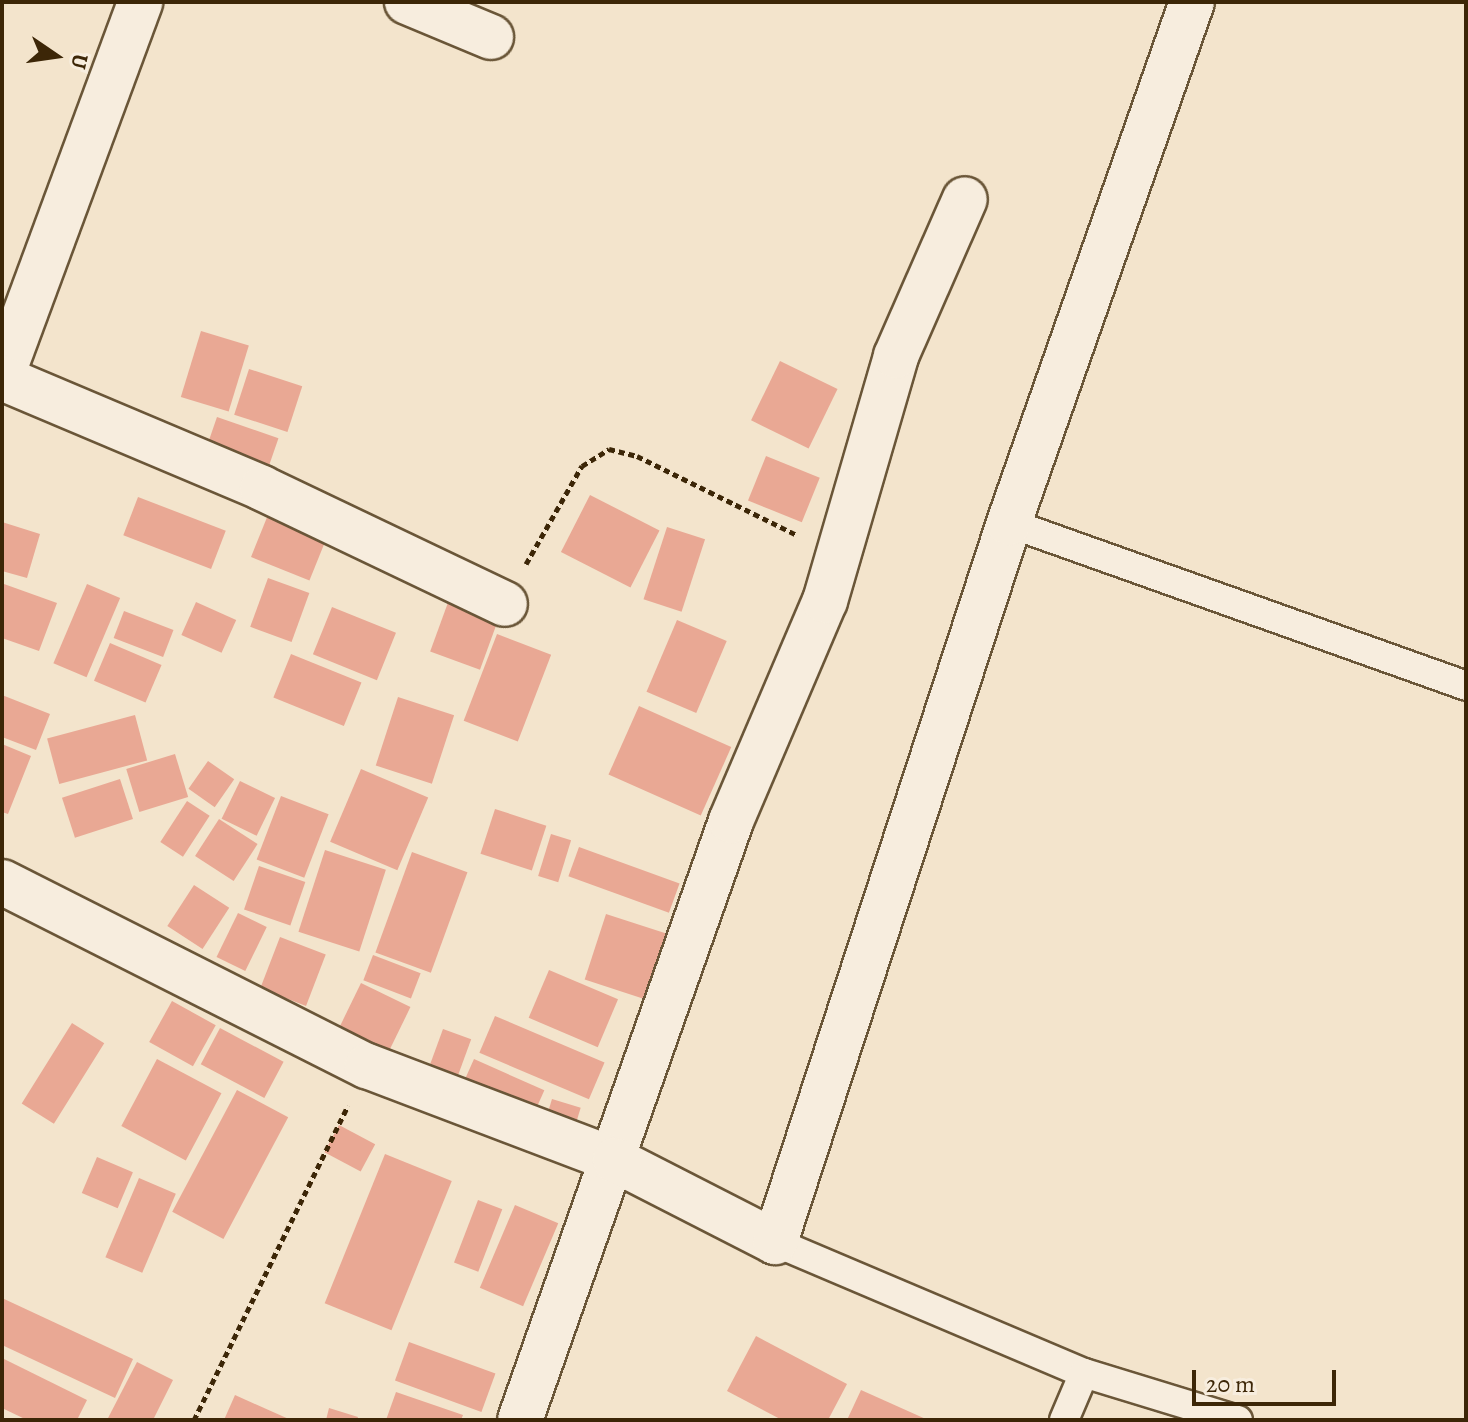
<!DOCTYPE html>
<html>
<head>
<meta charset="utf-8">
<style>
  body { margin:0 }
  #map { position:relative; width:1468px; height:1422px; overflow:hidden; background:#f3e4cc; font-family:Alegreya,serif }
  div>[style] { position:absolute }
  .building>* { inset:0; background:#e9a894; transform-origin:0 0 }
  .path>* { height:5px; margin-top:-2.5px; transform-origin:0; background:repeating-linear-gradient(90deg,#3c2607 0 6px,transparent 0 10px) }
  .roads { filter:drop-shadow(2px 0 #6a5638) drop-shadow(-2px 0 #6a5638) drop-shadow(0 2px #6a5638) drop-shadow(0 -2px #6a5638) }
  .lane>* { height:28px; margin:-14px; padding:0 14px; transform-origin:14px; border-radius:14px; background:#f7edde }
  .street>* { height:44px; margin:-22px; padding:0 22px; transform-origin:22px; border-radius:22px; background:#f7edde }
  .secondary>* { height:44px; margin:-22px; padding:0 22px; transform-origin:22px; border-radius:22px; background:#f7edde }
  span { translate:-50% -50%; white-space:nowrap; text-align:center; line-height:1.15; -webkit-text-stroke:6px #f7edde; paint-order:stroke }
  .frame { position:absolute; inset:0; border:4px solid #3c2607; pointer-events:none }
  .north { position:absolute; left:16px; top:16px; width:80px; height:80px; -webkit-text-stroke:6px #f7edde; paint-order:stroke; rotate:103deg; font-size:22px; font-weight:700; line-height:32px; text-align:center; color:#3c2607 }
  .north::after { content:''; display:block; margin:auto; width:28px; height:36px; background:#3c2607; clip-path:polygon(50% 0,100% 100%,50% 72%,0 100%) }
  .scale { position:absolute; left:1192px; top:1370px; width:144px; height:36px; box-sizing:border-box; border:4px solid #3c2607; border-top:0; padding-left:10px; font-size:24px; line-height:28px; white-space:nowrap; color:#3c2607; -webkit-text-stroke:6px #f7edde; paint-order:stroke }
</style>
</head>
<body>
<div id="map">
  <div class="building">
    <div style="left:201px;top:331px;width:50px;height:69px;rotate:17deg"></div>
    <div style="left:780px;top:361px;width:64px;height:66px;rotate:26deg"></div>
    <div style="left:249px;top:369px;width:56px;height:48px;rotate:18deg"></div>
    <div style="left:217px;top:417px;width:65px;height:31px;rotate:19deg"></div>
    <div style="left:766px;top:456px;width:58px;height:48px;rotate:22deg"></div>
    <div style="left:590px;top:495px;width:78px;height:64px;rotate:27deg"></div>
    <div style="left:138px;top:497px;width:94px;height:41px;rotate:21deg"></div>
    <div style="left:272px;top:505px;width:63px;height:56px;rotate:22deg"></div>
    <div style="clip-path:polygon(2px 522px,40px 534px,27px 578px,2px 571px)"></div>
    <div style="left:667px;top:527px;width:40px;height:76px;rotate:18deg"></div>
    <div style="left:268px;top:578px;width:44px;height:52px;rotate:20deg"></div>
    <div style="clip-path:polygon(4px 584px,57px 603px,39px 651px,2px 638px)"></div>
    <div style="left:87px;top:584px;width:36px;height:86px;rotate:23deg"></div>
    <div style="left:450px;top:597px;width:53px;height:58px;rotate:20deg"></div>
    <div style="left:196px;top:602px;width:44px;height:36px;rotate:24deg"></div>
    <div style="left:332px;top:607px;width:69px;height:51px;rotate:22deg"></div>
    <div style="left:124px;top:611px;width:53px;height:29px;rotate:21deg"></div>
    <div style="left:677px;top:620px;width:54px;height:78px;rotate:23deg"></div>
    <div style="left:497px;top:634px;width:58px;height:93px;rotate:21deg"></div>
    <div style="left:110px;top:643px;width:56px;height:41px;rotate:23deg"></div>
    <div style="left:291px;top:654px;width:76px;height:47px;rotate:22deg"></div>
    <div style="clip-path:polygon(2px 695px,50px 714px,36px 750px,2px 737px)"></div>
    <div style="left:398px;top:697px;width:59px;height:72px;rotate:18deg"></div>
    <div style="left:639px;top:706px;width:101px;height:75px;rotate:24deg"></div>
    <div style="left:135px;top:715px;width:47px;height:91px;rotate:75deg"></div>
    <div style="clip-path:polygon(2px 744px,31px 756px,8px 814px,2px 812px)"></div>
    <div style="left:175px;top:754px;width:45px;height:51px;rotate:73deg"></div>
    <div style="left:208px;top:761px;width:32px;height:34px;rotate:35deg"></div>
    <div style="left:361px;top:769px;width:73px;height:79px;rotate:23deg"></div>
    <div style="left:120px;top:779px;width:42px;height:61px;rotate:72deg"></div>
    <div style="left:240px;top:781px;width:39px;height:42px;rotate:26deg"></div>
    <div style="left:281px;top:796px;width:51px;height:68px;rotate:21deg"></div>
    <div style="left:187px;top:801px;width:27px;height:49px;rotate:33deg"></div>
    <div style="left:495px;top:809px;width:54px;height:47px;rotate:18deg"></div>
    <div style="left:219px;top:819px;width:46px;height:44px;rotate:33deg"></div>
    <div style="left:551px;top:834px;width:21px;height:44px;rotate:17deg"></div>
    <div style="left:579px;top:847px;width:107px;height:31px;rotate:20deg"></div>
    <div style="left:325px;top:850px;width:64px;height:86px;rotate:18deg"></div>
    <div style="left:412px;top:852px;width:59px;height:107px;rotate:20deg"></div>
    <div style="left:259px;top:866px;width:49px;height:46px;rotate:19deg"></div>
    <div style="left:194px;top:885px;width:42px;height:49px;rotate:33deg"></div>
    <div style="left:238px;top:913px;width:32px;height:49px;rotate:26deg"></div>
    <div style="left:606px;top:914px;width:65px;height:69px;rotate:18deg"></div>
    <div style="left:280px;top:937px;width:49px;height:55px;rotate:21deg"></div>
    <div style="left:373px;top:955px;width:51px;height:27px;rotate:21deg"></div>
    <div style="left:549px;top:970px;width:75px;height:52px;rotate:23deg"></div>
    <div style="left:361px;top:983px;width:55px;height:48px;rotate:26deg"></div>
    <div style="left:172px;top:1001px;width:50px;height:47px;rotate:29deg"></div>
    <div style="left:495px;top:1016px;width:119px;height:40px;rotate:23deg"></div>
    <div style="left:72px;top:1023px;width:38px;height:95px;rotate:32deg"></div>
    <div style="left:220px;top:1028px;width:72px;height:41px;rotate:28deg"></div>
    <div style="left:443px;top:1029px;width:30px;height:52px;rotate:20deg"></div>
    <div style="left:157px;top:1059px;width:73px;height:76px;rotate:28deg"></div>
    <div style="left:474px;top:1059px;width:77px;height:34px;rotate:24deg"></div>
    <div style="left:237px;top:1090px;width:58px;height:138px;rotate:28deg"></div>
    <div style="left:552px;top:1099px;width:30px;height:28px;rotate:17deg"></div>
    <div style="left:339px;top:1125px;width:41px;height:31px;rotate:28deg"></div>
    <div style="left:385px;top:1154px;width:72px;height:161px;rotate:22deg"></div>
    <div style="left:97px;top:1157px;width:39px;height:39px;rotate:23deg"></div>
    <div style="left:139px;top:1178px;width:40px;height:86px;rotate:23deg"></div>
    <div style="left:478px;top:1200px;width:26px;height:67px;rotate:21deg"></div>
    <div style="left:515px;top:1205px;width:47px;height:90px;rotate:23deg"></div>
    <div style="clip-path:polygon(2px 1298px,133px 1359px,115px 1398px,2px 1345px)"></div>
    <div style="clip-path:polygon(756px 1336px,847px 1384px,828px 1420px,782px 1420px,727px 1391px)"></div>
    <div style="left:409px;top:1342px;width:92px;height:41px;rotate:20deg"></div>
    <div style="clip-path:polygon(2px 1358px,87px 1400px,77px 1420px,27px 1420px,2px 1408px)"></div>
    <div style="clip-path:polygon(137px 1362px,173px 1380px,153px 1420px,107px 1420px)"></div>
    <div style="clip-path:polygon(861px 1390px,928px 1420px,847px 1420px)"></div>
    <div style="clip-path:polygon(396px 1392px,463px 1415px,461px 1420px,386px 1420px)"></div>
    <div style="clip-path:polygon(235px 1395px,291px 1420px,224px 1420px)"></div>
    <div style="clip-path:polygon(329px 1408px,358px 1417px,357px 1420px,326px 1420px)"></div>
  </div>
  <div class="path">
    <div style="left:526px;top:564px;width:113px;rotate:-60.3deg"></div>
    <div style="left:582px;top:466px;width:32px;rotate:-32deg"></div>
    <div style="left:609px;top:449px;width:29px;rotate:14deg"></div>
    <div style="left:637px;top:456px;width:178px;rotate:26.3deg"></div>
    <div style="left:194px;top:1420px;width:350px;rotate:-63.9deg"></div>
  </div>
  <div class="roads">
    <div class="lane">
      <div style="left:1009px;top:523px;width:485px;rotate:19.6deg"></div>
      <div style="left:775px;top:1242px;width:336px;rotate:23deg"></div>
      <div style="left:1084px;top:1373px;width:161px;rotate:17deg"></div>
      <div style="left:1064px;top:1420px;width:51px;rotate:-66.9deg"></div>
    </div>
    <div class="street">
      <div style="left:407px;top:2px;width:91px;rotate:22.6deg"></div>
      <div style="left:2px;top:376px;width:399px;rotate:-69.7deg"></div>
      <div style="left:2px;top:378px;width:282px;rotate:22.9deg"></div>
      <div style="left:262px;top:488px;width:269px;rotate:25.5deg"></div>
      <div style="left:520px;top:1420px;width:635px;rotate:-70.59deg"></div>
      <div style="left:731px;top:821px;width:239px;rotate:-66.9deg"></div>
      <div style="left:825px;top:601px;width:255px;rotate:-73.8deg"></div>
      <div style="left:896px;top:356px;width:171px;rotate:-66.3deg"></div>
    </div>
    <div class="secondary">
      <div style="left:2px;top:882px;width:409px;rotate:26.8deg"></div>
      <div style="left:367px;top:1066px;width:265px;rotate:20.8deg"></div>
      <div style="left:615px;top:1160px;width:180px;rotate:27.1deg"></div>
      <div style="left:775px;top:1242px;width:756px;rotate:-71.97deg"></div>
      <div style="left:1009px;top:523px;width:552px;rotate:-70.65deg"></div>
    </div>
  </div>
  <div class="frame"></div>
  <div class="north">U</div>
  <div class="scale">20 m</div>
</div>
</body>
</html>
